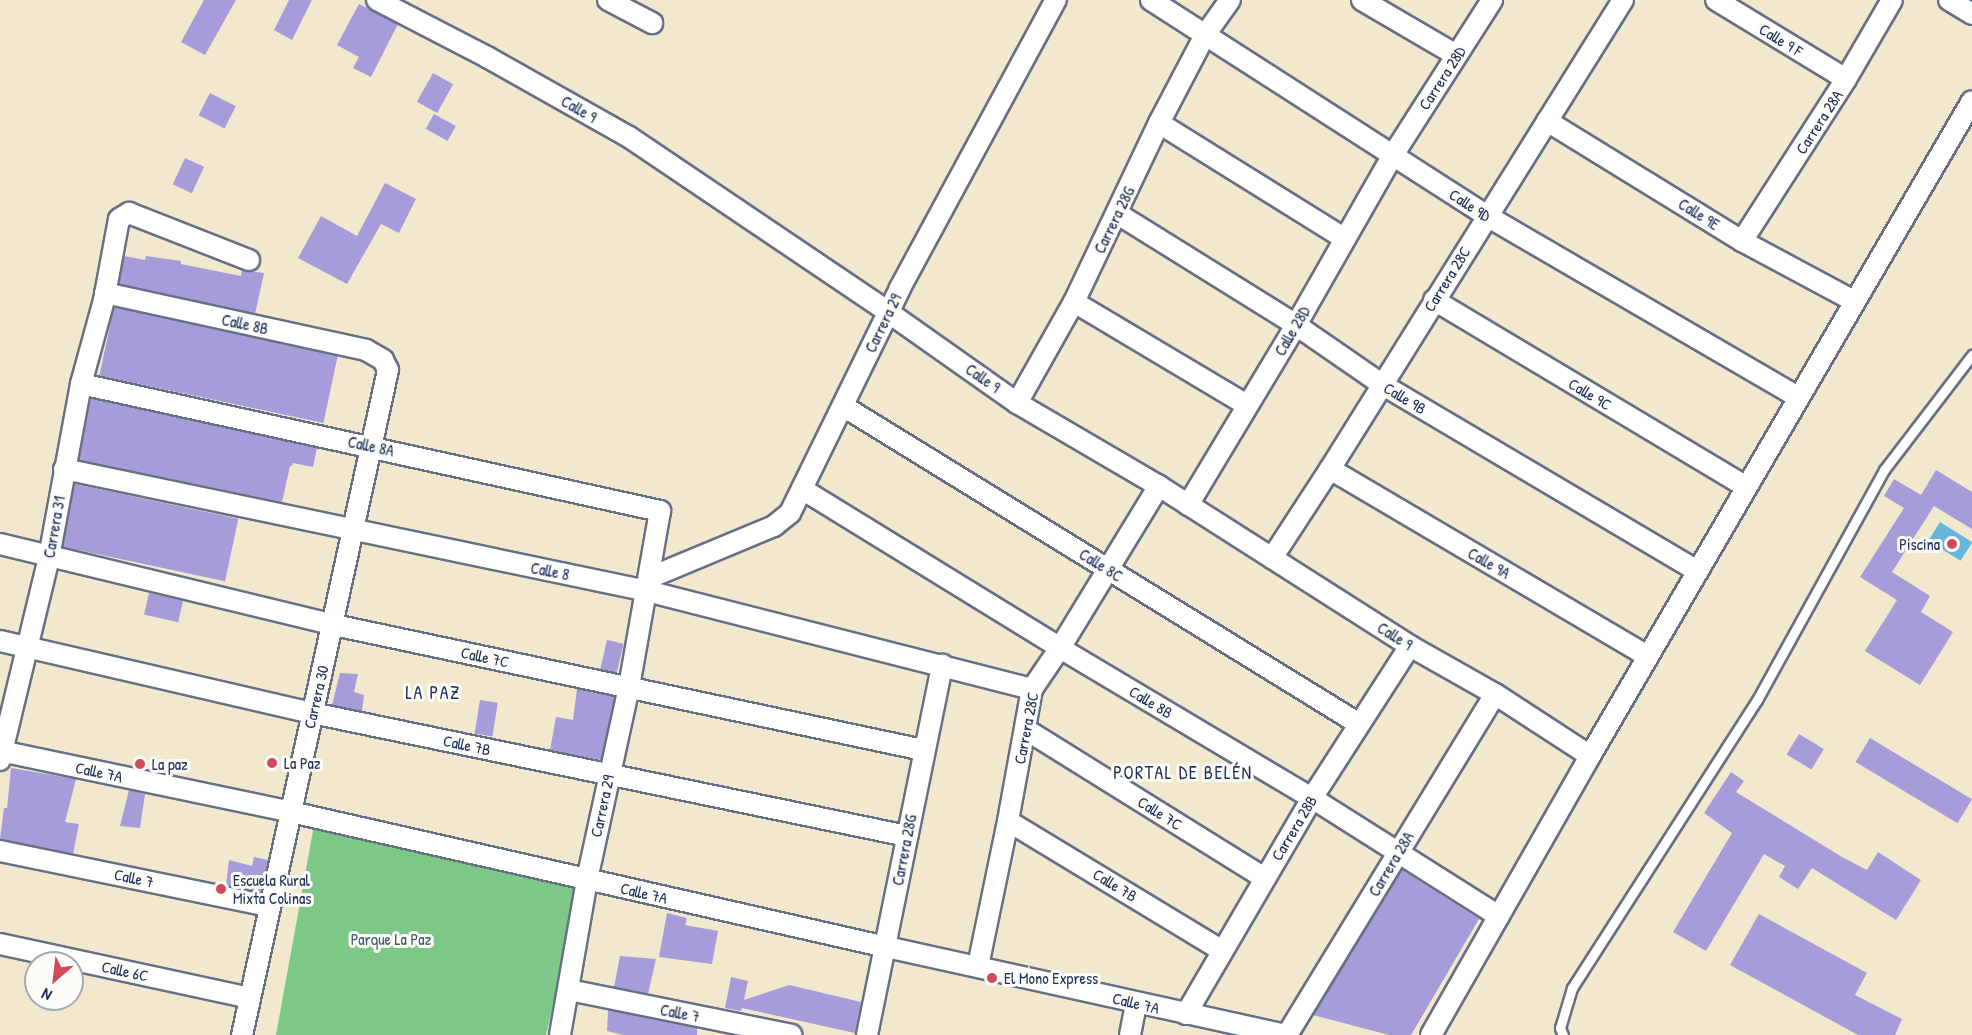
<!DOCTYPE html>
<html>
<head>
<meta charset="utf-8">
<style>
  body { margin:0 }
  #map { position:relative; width:1972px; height:1035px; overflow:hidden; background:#f1e8ce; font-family:"Patrick Hand",sans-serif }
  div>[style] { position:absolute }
  .green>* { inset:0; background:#7dc886 }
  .water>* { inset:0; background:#64b6df; transform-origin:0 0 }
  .building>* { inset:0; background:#a69cda; transform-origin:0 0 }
  .roads { filter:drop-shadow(2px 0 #667085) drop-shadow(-2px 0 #667085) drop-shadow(0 2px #667085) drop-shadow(0 -2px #667085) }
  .lane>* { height:9px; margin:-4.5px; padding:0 4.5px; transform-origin:4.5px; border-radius:4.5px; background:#fff }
  .street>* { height:20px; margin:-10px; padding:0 10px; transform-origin:10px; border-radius:10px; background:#fff }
  .dots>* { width:16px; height:16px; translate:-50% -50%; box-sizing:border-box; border:3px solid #fdfcf7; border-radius:50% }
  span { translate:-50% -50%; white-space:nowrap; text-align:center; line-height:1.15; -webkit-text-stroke:6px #fdfcf7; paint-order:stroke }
  .street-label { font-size:16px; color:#1b2f5e }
  .poi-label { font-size:16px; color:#1b2f5e }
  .right { translate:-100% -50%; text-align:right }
  .left { translate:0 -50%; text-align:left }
  .park-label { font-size:16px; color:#385d6a }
  .neighbourhood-label { font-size:18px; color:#1b2f5e; letter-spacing:1.5px }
  .north { position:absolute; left:24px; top:951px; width:60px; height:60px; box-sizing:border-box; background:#fdfcf7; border:2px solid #a3aaba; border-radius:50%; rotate:208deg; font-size:16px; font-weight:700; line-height:24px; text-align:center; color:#1b2f5e }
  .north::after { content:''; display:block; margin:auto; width:21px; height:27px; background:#d1495b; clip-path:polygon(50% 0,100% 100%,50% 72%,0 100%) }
</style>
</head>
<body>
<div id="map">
  <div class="green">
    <div style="clip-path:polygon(315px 820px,581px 887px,546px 1035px,276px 1035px)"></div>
  </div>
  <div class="water">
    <div style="left:1940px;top:522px;width:38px;height:22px;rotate:32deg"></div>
  </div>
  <div class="building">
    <div style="clip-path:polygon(204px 0,236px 0,205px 55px,181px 42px)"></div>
    <div style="clip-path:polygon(289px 0,312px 0,292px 40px,274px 30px)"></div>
    <div style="clip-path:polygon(359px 4px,398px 24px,371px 77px,353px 68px,359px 57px,337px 45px)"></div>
    <div style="left:433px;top:73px;width:23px;height:33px;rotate:29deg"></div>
    <div style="left:210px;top:93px;width:29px;height:25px;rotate:27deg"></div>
    <div style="left:434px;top:114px;width:25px;height:17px;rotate:29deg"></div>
    <div style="left:185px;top:158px;width:21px;height:29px;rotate:25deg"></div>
    <div style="clip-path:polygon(385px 183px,416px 199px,399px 233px,381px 224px,347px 284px,298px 258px,321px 216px,357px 236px)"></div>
    <div style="clip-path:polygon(124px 256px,145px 260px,146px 256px,181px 261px,181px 264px,241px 276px,242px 270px,264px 273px,255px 314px,119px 284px)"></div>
    <div style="left:114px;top:307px;width:229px;height:70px;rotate:12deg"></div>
    <div style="clip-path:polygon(91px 398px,317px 448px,313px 467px,293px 463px,292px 466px,290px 466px,282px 502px,79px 460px)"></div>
    <div style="clip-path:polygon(1936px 470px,1972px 492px,1972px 529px,1934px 506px,1892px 572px,1930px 596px,1921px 612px,1953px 632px,1920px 685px,1865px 651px,1897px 600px,1860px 577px,1904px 508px,1884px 496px,1894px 479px,1921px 495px)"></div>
    <div style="left:75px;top:484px;width:167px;height:64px;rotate:12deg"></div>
    <div style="left:149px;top:593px;width:35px;height:22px;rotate:13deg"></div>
    <div style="left:607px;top:640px;width:17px;height:30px;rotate:13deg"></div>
    <div style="clip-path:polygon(340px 673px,358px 674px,354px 692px,364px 695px,362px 711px,332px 705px)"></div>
    <div style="clip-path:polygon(577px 689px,615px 697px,601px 760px,550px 750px,556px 717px,573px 720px)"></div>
    <div style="left:480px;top:700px;width:18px;height:34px;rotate:9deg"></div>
    <div style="left:1799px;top:734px;width:29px;height:24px;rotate:31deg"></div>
    <div style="left:1870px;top:738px;width:119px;height:28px;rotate:31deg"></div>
    <div style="clip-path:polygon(11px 768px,76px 779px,65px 822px,79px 824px,73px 854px,0 839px,4px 808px,7px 808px)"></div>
    <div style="clip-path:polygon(1731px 772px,1744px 781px,1736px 792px,1842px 857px,1867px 870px,1878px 852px,1921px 880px,1896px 920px,1812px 868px,1798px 889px,1779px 877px,1785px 866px,1764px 854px,1706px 951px,1673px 932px,1732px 833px,1704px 813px)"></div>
    <div style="clip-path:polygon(129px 790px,145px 794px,140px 828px,120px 826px)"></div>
    <div style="clip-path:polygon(254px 857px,268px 860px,261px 892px,226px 885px,229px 860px,252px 866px)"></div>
    <div style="clip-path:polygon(1402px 870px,1479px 919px,1411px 1035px,1389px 1035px,1313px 1015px)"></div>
    <div style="clip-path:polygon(667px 913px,687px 918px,685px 925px,718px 931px,712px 964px,659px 957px)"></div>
    <div style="clip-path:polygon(1759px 914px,1867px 973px,1855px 995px,1902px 1019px,1895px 1035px,1858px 1035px,1730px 965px)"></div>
    <div style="clip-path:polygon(620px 956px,656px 959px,648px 994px,614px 987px)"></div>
    <div style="clip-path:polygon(731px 977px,748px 981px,744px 1000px,789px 985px,861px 1002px,855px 1033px,742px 1008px,741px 1011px,725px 1008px)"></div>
    <div style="clip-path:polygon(608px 1010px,697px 1028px,697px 1035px,623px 1035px,607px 1031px)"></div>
  </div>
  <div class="roads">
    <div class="lane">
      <div style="left:1563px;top:1035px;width:8px;rotate:-113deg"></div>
      <div style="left:1560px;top:1028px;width:42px;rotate:-73.3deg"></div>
      <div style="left:1572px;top:988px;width:342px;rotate:-57.3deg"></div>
      <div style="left:1757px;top:700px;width:263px;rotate:-61.1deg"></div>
      <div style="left:1884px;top:470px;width:145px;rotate:-52.6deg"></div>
    </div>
    <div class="street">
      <div style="left:377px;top:0;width:124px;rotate:27.4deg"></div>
      <div style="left:487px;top:57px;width:163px;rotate:29.4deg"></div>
      <div style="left:629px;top:137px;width:313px;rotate:34deg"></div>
      <div style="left:888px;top:312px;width:158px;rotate:35.2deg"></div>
      <div style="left:1017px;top:403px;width:164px;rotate:30.3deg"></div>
      <div style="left:1159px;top:486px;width:298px;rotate:32.5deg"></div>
      <div style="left:1410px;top:646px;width:98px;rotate:29.5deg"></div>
      <div style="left:1495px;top:694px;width:113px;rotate:33.1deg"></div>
      <div style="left:608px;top:0;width:50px;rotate:27.6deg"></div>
      <div style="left:1151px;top:0;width:399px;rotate:32.7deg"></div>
      <div style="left:1487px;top:216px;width:360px;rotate:30.2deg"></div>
      <div style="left:1362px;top:0;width:109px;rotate:30.3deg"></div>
      <div style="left:1716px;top:0;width:152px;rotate:31.3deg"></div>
      <div style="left:1949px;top:0;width:27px;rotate:31deg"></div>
      <div style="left:1547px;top:121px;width:229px;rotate:31.6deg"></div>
      <div style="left:1742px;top:241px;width:127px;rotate:28.2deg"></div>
      <div style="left:1159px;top:123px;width:218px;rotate:31.9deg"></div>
      <div style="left:1118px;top:214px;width:210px;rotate:31.9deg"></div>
      <div style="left:1296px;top:325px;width:106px;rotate:34.6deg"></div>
      <div style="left:1383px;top:385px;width:366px;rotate:30.6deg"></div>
      <div style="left:1742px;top:241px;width:193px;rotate:-57.3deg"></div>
      <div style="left:1846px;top:79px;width:91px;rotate:-59.8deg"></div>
      <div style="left:105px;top:293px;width:267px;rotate:12.3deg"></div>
      <div style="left:366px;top:350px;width:20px;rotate:30deg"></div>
      <div style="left:383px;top:360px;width:11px;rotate:63deg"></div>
      <div style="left:388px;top:370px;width:681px;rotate:102.38deg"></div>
      <div style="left:1434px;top:300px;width:364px;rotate:30.9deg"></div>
      <div style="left:1074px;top:302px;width:201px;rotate:30.8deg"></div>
      <div style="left:81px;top:384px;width:593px;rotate:12.37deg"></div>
      <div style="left:660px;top:511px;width:179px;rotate:100deg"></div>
      <div style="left:629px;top:687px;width:198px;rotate:102.3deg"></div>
      <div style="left:587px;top:880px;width:157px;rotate:99.9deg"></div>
      <div style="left:1017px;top:403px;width:116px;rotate:-60.6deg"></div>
      <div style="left:1074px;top:302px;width:198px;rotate:-64.6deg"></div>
      <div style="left:1159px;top:123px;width:99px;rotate:-62.4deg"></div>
      <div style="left:1205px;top:35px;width:43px;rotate:-54.5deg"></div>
      <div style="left:843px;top:406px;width:606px;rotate:31.64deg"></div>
      <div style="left:64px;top:469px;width:596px;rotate:11.82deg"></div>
      <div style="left:647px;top:591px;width:397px;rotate:14.3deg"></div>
      <div style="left:1330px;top:469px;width:369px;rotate:30.5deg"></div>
      <div style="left:802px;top:489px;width:303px;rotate:31.6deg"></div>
      <div style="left:1060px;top:648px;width:293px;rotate:30.8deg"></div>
      <div style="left:1312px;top:798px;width:221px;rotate:32.3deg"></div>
      <div style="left:1188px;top:505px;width:210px;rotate:-59deg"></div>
      <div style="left:1296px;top:325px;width:196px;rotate:-60.3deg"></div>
      <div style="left:1393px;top:155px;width:184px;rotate:-57.4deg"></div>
      <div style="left:0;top:544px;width:344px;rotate:13.6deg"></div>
      <div style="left:334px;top:625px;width:602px;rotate:11.98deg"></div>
      <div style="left:1272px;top:558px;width:106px;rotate:-56.9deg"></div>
      <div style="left:1330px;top:469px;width:553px;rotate:-58.01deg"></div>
      <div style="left:649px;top:578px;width:135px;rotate:-22.6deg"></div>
      <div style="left:774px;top:526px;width:21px;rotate:-39deg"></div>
      <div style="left:790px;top:513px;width:250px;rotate:-63.9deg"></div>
      <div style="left:900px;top:288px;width:328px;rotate:-61.6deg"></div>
      <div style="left:0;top:641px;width:320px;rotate:13deg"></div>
      <div style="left:312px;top:713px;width:608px;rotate:11.68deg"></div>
      <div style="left:1025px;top:729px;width:282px;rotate:31.9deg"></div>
      <div style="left:0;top:751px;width:297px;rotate:11.8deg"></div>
      <div style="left:291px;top:812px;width:610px;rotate:12.78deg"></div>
      <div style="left:886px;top:947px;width:410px;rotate:12.4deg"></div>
      <div style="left:0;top:760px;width:209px;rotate:-76.4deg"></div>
      <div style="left:49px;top:557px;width:176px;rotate:-79.5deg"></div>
      <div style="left:81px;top:384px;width:87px;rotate:-74.7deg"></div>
      <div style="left:104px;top:300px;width:82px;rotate:-79.5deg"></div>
      <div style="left:119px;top:219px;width:12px;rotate:-31deg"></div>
      <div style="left:129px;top:213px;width:129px;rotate:21.4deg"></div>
      <div style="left:1008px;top:821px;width:249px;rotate:31.2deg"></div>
      <div style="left:0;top:851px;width:275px;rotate:11.6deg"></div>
      <div style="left:0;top:944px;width:256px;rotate:12.2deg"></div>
      <div style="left:978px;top:966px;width:148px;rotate:-78.3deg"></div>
      <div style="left:1008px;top:821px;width:134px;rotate:-79.7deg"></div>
      <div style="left:1032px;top:689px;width:50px;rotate:-55.7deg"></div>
      <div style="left:1060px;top:648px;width:190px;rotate:-58.6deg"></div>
      <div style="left:569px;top:990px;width:227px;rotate:11.4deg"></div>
      <div style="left:1186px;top:1014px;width:250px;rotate:-59.7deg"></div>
      <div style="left:1312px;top:798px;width:181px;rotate:-57.2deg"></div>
      <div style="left:867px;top:1035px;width:378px;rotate:-78.5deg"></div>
      <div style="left:1130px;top:1035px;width:33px;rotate:-79deg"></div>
      <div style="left:1287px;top:1035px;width:399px;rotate:-58.6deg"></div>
      <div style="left:1431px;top:1035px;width:321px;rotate:-60.3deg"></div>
      <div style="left:1590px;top:756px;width:758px;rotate:-59.75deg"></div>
    </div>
  </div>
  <div class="dots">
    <div style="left:1952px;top:544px;background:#d1495b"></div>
    <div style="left:272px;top:763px;background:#d1495b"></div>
    <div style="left:140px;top:764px;background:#d1495b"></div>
    <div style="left:221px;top:889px;background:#d1495b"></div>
    <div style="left:992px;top:978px;background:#d1495b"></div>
  </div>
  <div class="street-label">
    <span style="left:1781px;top:40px;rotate:32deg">Calle 9 F</span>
    <span style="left:1442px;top:78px;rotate:-57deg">Carrera 28D</span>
    <span style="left:579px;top:109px;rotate:30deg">Calle 9</span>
    <span style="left:1819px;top:122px;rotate:-57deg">Carrera 28A</span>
    <span style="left:1470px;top:205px;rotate:33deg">Calle 9D</span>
    <span style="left:1699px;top:214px;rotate:32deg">Calle 9E</span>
    <span style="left:1114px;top:220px;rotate:-64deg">Carrera 28G</span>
    <span style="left:1447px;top:279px;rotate:-58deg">Carrera 28C</span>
    <span style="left:883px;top:323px;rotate:-64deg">Carrera 29</span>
    <span style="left:245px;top:324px;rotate:12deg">Calle 8B</span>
    <span style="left:1292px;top:331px;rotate:-60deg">Calle 28D</span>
    <span style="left:983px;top:378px;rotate:35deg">Calle 9</span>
    <span style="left:1590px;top:394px;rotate:31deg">Calle 9C</span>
    <span style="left:1405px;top:398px;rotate:31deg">Calle 9B</span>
    <span style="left:371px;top:446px;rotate:12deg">Calle 8A</span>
    <span style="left:54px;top:527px;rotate:-80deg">Carrera 31</span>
    <span style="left:1489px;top:563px;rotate:30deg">Calle 9A</span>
    <span style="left:1101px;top:565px;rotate:32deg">Calle 8C</span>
    <span style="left:550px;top:571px;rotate:11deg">Calle 8</span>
    <span style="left:1395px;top:636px;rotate:32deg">Calle 9</span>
    <span style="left:485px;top:657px;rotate:12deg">Calle 7C</span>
    <span style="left:316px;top:697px;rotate:-77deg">Carrera 30</span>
    <span style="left:1151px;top:702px;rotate:31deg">Calle 8B</span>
    <span style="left:1026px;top:728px;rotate:-79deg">Carrera 28C</span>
    <span style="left:467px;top:745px;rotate:12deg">Calle 7B</span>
    <span style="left:99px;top:772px;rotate:12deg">Calle 7A</span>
    <span style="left:602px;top:806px;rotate:-78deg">Carrera 29</span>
    <span style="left:1160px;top:813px;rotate:32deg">Calle 7C</span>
    <span style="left:1294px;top:828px;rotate:-59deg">Carrera 28B</span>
    <span style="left:904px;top:850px;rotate:-79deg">Carrera 28G</span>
    <span style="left:1391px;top:864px;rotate:-59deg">Carrera 28A</span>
    <span style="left:134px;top:878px;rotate:12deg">Calle 7</span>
    <span style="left:1115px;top:885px;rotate:31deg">Calle 7B</span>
    <span style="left:644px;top:893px;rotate:13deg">Calle 7A</span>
    <span style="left:125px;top:971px;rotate:12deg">Calle 6C</span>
    <span style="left:1136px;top:1003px;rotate:13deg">Calle 7A</span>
    <span style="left:680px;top:1013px;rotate:11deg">Calle 7</span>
  </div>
  <div class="poi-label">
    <span class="right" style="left:1940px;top:544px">Piscina</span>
    <span class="left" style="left:284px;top:763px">La Paz</span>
    <span class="left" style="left:152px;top:764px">La paz</span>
    <span class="left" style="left:233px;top:889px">Escuela Rural<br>Mixta Colinas</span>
    <span class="left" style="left:1004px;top:978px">El Mono Express</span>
  </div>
  <div class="park-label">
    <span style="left:391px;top:939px">Parque La Paz</span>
  </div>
  <div class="neighbourhood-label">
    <span style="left:433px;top:693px">LA PAZ</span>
    <span style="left:1183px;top:773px">PORTAL DE BELÉN</span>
  </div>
  <div class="north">N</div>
</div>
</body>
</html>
